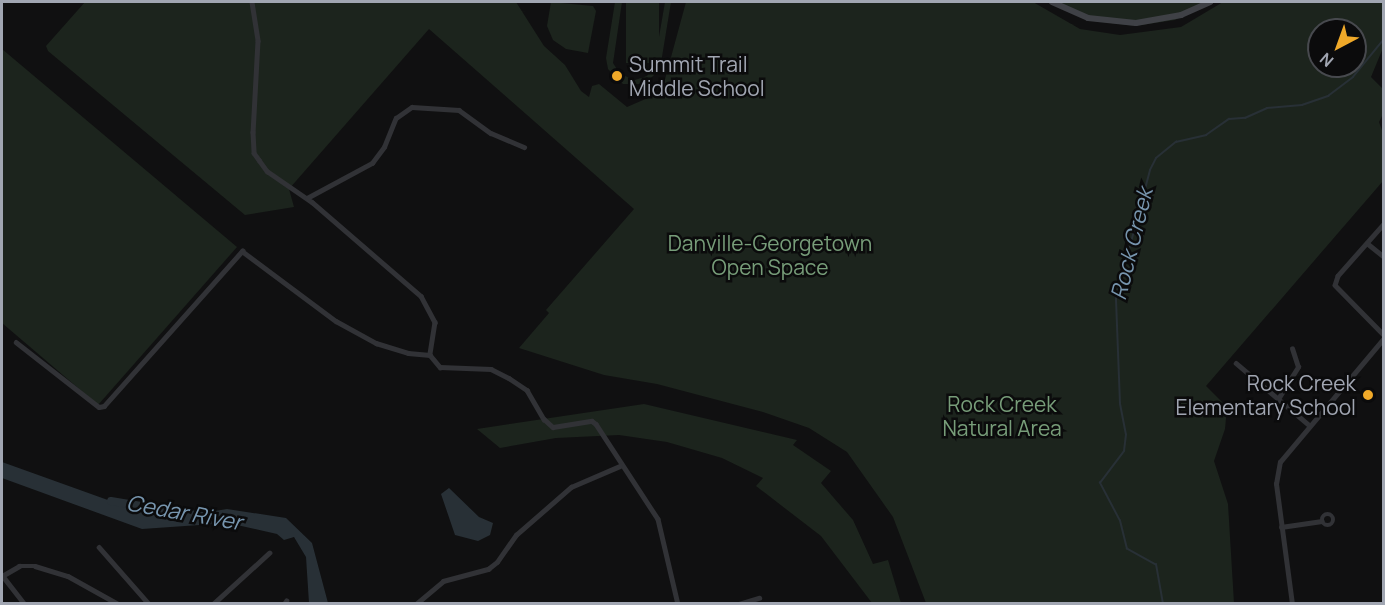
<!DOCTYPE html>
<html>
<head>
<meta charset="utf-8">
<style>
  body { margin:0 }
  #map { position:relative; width:1385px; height:605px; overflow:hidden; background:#101011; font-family:Manrope,sans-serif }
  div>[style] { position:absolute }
  .green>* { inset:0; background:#1c241d; transform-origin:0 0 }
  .water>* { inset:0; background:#283036 }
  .stream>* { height:1.5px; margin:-0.75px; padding:0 0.75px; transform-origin:0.75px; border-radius:0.75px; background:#283036 }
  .river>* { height:8px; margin:-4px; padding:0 4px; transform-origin:4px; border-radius:4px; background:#283036 }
  .street>* { height:4.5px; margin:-2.25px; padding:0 2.25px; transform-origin:2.25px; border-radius:2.25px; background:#313236 }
  .street>.ring { margin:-2.25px; padding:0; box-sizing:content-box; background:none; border:4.5px solid #313236; border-radius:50% }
  .secondary>* { height:6px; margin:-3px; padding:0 3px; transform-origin:3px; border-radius:3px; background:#3f4146 }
  .dots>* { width:16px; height:16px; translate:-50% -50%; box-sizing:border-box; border:3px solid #0b0b0c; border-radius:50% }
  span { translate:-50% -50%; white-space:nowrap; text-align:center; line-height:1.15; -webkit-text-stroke:5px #0b0b0c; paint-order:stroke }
  .poi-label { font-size:21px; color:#a1a6b2 }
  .left { translate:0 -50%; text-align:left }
  .right { translate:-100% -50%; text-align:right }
  .park-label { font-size:21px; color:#779d79 }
  .water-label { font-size:22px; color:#7795ae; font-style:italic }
  .frame { position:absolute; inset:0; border:3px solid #a1a6b2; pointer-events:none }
  .north { position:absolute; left:1307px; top:18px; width:60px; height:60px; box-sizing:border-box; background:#0b0b0c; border:2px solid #47494e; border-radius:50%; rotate:221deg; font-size:16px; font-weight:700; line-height:24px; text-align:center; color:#a1a6b2 }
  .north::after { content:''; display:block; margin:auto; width:21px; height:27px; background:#f0a929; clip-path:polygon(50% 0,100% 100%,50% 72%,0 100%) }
</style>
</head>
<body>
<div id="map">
  <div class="green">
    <div style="clip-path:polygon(evenodd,85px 2px,516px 2px,544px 46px,565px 65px,581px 91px,589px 97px,592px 86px,599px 84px,627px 107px,657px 94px,664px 83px,686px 2px,1033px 2px,1080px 29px,1120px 35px,1181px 27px,1223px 2px,1383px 2px,1383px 48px,1371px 77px,1383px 89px,1383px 114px,1379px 122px,1383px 133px,1383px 181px,1206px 386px,1227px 407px,1225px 429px,1214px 461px,1228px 504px,1234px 603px,926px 603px,893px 517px,847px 452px,809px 428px,763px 412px,657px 384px,604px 375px,519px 348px,549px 313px,546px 310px,634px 209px,429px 29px,289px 189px,294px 207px,245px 215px,48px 51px,46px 46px,85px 2px,1319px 30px,1355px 30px,1355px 66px,1319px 66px,1319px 30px)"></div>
    <div style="clip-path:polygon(551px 2px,593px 6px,596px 11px,588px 53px,566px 49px,553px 40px,547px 26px)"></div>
    <div style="clip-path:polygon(615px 2px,622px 2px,613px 63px,620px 74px,635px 80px,647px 76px,654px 66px,665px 2px,671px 2px,660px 69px,645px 84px,623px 84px,608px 69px,606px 58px)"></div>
    <div style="left:626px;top:2px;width:33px;height:61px"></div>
    <div style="clip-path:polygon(1053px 2px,1212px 2px,1175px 20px,1135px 26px,1094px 21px)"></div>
    <div style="clip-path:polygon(2px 49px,237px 247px,98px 405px,2px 323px)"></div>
    <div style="clip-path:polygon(644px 404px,797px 440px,793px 445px,831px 471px,821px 483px,853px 520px,873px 564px,888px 560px,901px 603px,872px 603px,821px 536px,756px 486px,763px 478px,722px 458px,667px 442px,619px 435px,556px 438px,500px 448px,477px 429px)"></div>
  </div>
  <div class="water">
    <div style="clip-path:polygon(2px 462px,144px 513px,179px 517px,227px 509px,286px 518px,312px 543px,328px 603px,309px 603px,306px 557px,294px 537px,284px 540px,277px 534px,228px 523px,142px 529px,2px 478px)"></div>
    <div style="clip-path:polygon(449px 488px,479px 517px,493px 523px,490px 535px,478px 541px,455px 535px,441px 494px)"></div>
  </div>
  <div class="stream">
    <div style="left:1163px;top:604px;width:40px;rotate:-100deg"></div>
    <div style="left:1156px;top:565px;width:33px;rotate:-151deg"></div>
    <div style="left:1127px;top:549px;width:29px;rotate:-104deg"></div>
    <div style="left:1120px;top:521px;width:43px;rotate:-117.8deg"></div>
    <div style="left:1100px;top:483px;width:40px;rotate:-53deg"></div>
    <div style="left:1124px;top:451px;width:16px;rotate:-83deg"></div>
    <div style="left:1126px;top:435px;width:32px;rotate:-101deg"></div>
    <div style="left:1120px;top:404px;width:105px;rotate:-92.2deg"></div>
    <div style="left:1116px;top:299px;width:133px;rotate:-75.2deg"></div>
    <div style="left:1150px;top:170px;width:13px;rotate:-63deg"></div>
    <div style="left:1156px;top:158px;width:26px;rotate:-39deg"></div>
    <div style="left:1176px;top:142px;width:31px;rotate:-13deg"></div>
    <div style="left:1206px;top:135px;width:28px;rotate:-35deg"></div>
    <div style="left:1229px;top:119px;width:16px;rotate:-4deg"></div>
    <div style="left:1245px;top:118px;width:24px;rotate:-24deg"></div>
    <div style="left:1267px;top:108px;width:35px;rotate:-5deg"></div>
    <div style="left:1302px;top:105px;width:28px;rotate:-19deg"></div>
    <div style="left:1328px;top:96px;width:31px;rotate:-37deg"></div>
    <div style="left:1353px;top:77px;width:49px;rotate:-50.8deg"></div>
  </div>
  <div class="river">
    <div style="left:111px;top:501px;width:92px;rotate:9.4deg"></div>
  </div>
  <div class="street">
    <div style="left:252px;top:2px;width:39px;rotate:81deg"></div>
    <div style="left:258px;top:41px;width:91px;rotate:93.1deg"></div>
    <div style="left:253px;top:132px;width:21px;rotate:87deg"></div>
    <div style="left:254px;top:153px;width:9px;rotate:54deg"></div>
    <div style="left:259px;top:160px;width:14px;rotate:54deg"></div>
    <div style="left:267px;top:171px;width:55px;rotate:34.6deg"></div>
    <div style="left:312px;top:202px;width:144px;rotate:40.8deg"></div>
    <div style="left:421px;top:296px;width:30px;rotate:62deg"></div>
    <div style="left:435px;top:322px;width:33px;rotate:99deg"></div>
    <div style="left:430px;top:355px;width:16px;rotate:50deg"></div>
    <div style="left:440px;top:367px;width:51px;rotate:2.2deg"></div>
    <div style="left:491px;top:369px;width:20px;rotate:27deg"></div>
    <div style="left:509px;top:378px;width:22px;rotate:34deg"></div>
    <div style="left:527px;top:390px;width:34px;rotate:60deg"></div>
    <div style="left:544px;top:419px;width:12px;rotate:42deg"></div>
    <div style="left:553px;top:427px;width:39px;rotate:-9deg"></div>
    <div style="left:592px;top:421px;width:5px;rotate:37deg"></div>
    <div style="left:596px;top:424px;width:113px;rotate:56.9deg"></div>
    <div style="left:658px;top:519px;width:87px;rotate:76.8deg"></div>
    <div style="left:307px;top:198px;width:74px;rotate:-28.3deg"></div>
    <div style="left:372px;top:163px;width:20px;rotate:-53deg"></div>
    <div style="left:384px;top:147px;width:31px;rotate:-68deg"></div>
    <div style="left:396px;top:118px;width:19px;rotate:-35deg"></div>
    <div style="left:412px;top:107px;width:47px;rotate:3.7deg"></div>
    <div style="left:459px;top:110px;width:39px;rotate:36deg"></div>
    <div style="left:491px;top:133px;width:36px;rotate:23deg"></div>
    <div style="left:1384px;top:224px;width:69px;rotate:131.5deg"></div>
    <div style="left:1338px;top:276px;width:9px;rotate:108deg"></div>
    <div style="left:1335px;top:285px;width:70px;rotate:45.6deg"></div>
    <div style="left:1367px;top:243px;width:22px;rotate:39deg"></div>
    <div style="left:16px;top:342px;width:105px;rotate:38.1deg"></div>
    <div style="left:99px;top:407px;width:5px;rotate:-11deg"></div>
    <div style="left:104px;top:406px;width:208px;rotate:-48.3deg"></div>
    <div style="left:242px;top:251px;width:117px;rotate:36.7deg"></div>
    <div style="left:336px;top:321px;width:46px;rotate:28.8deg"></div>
    <div style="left:376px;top:343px;width:34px;rotate:17deg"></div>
    <div style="left:408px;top:353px;width:22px;rotate:5deg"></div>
    <div style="left:1236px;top:363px;width:96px;rotate:40.3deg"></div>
    <div style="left:1278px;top:399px;width:38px;rotate:-58deg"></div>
    <div style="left:1298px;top:367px;width:19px;rotate:-108deg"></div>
    <div class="ring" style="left:1322px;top:514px;width:7.5px;height:7.5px"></div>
    <div style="left:1281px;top:527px;width:41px;rotate:-8.3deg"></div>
    <div style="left:99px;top:547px;width:76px;rotate:48.7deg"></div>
    <div style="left:2px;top:575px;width:37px;rotate:52deg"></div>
    <div style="left:2px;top:576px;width:20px;rotate:-30deg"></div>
    <div style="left:19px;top:566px;width:16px"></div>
    <div style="left:35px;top:566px;width:34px;rotate:17deg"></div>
    <div style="left:68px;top:576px;width:57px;rotate:29.2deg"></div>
    <div style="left:213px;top:604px;width:76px;rotate:-42.3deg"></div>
    <div style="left:284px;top:604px;width:4px;rotate:-56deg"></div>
    <div style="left:416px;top:604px;width:35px;rotate:-40deg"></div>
    <div style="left:443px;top:581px;width:47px;rotate:-14.9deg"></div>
    <div style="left:488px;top:569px;width:11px;rotate:-38deg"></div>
    <div style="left:497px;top:562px;width:33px;rotate:-55deg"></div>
    <div style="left:516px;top:535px;width:73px;rotate:-41.1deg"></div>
    <div style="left:571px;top:487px;width:53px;rotate:-23.2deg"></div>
    <div style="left:739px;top:604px;width:21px;rotate:-17deg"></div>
    <div style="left:1292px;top:604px;width:121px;rotate:-97.6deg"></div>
    <div style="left:1276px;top:484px;width:22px;rotate:-80deg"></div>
    <div style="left:1280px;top:462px;width:162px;rotate:-50deg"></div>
  </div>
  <div class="secondary">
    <div style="left:1052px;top:2px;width:39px;rotate:24deg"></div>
    <div style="left:1088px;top:18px;width:48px;rotate:5.9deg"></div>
    <div style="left:1136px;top:23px;width:46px;rotate:-10.1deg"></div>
    <div style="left:1181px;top:15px;width:32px;rotate:-24deg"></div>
  </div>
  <div class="dots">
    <div style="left:617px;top:76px;background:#f0a929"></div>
    <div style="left:1368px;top:395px;background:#f0a929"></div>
  </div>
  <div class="poi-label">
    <span class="left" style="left:629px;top:76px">Summit Trail<br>Middle School</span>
    <span class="right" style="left:1356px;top:395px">Rock Creek<br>Elementary School</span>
  </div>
  <div class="park-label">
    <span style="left:770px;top:255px">Danville-Georgetown<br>Open Space</span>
    <span style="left:1002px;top:416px">Rock Creek<br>Natural Area</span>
  </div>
  <div class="water-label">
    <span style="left:1132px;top:244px;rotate:-76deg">Rock Creek</span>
    <span style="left:184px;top:513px;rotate:10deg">Cedar River</span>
  </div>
  <div class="frame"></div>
  <div class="north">N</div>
</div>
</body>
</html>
